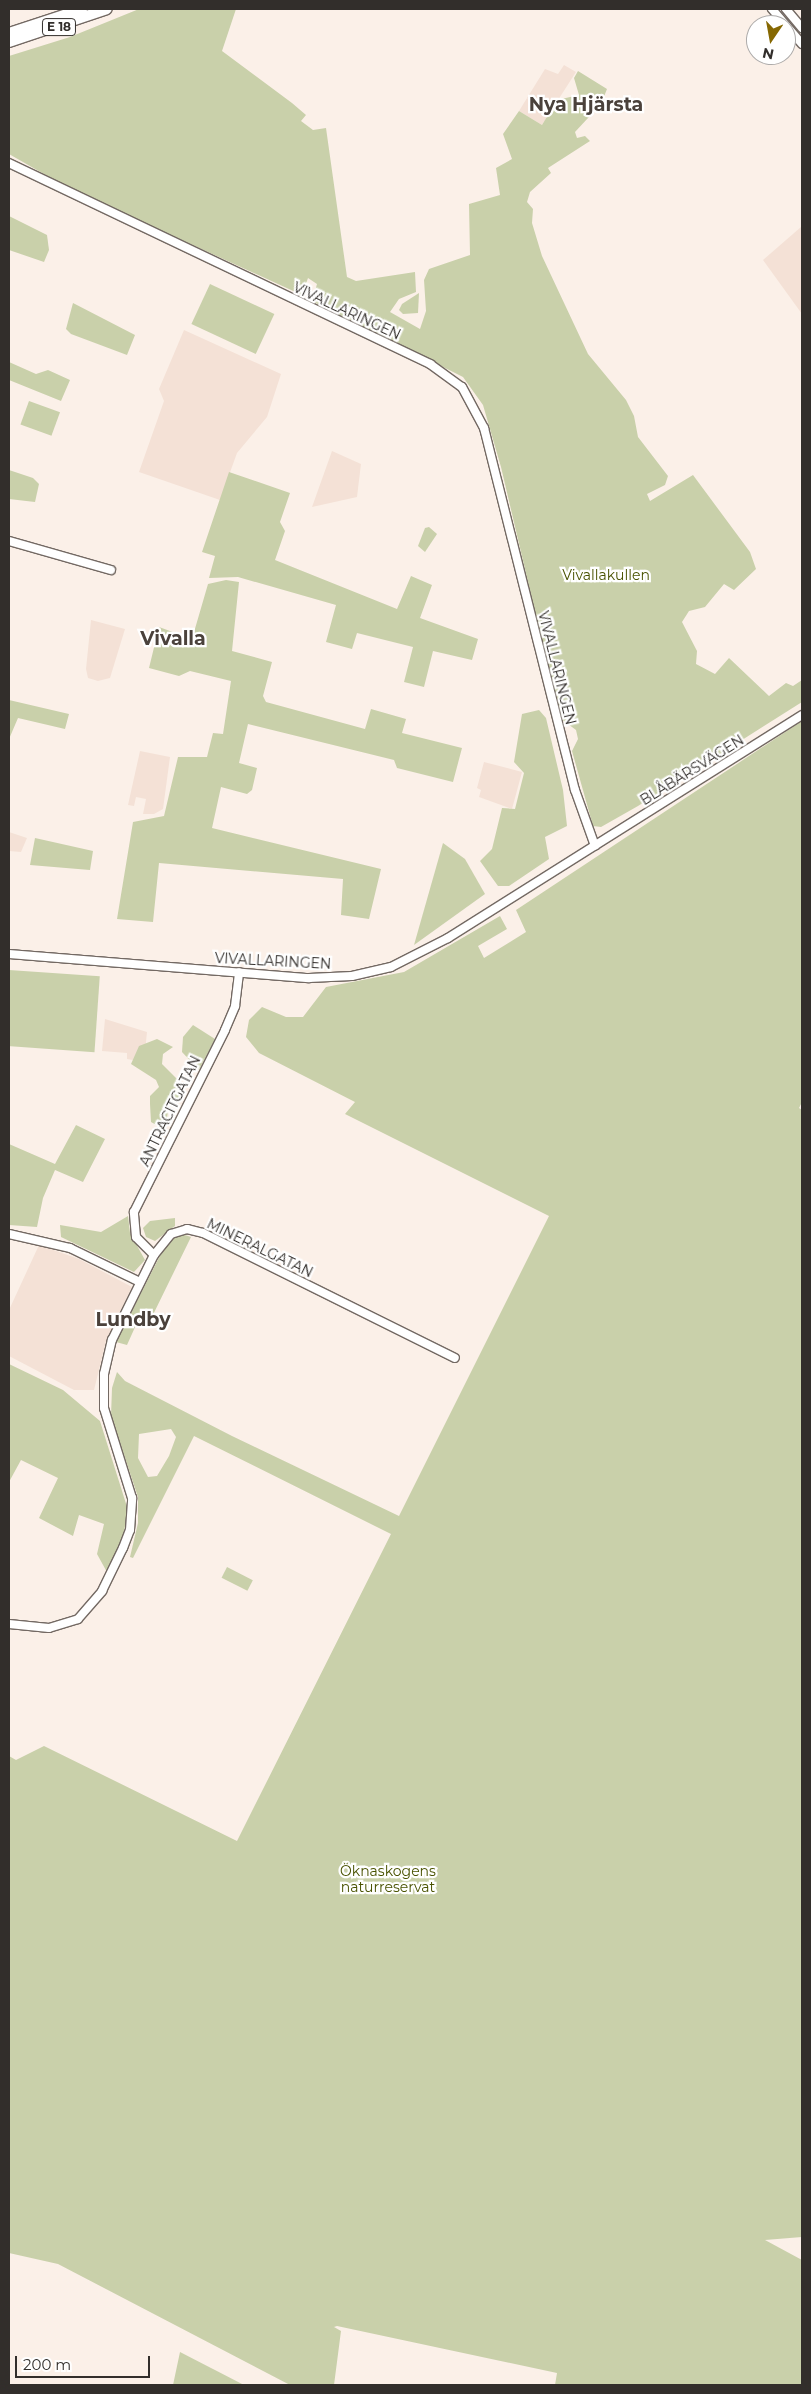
<!DOCTYPE html>
<html>
<head>
<meta charset="utf-8">
<style>
  body { margin:0 }
  #map { position:relative; width:811px; height:2394px; overflow:hidden; background:#fbf0e8; font-family:Montserrat,sans-serif }
  div>[style] { position:absolute }
  .built>* { inset:0; background:#f4e1d6 }
  .green>* { inset:0; background:#c9d0aa; transform-origin:0 0 }
  .roads { filter:drop-shadow(1px 0 #736963) drop-shadow(-1px 0 #736963) drop-shadow(0 1px #736963) drop-shadow(0 -1px #736963) }
  .secondary>* { height:8px; margin:-4px; padding:0 4px; transform-origin:4px; border-radius:4px; background:#fff }
  .highway>* { height:10px; margin:-5px; padding:0 5px; transform-origin:5px; border-radius:5px; background:#fff }
  span { translate:-50% -50%; white-space:nowrap; text-align:center; line-height:1.15; -webkit-text-stroke:4.5px #fff; paint-order:stroke }
  .shield-label span { padding:1px 4px; background:#fff; border:1px solid; border-radius:4px; -webkit-text-stroke-width:0 }
  .shield-label { font-size:12px; color:#322e2b; font-weight:700 }
  .street-label { font-size:14px; color:#322e2b }
  .park-label { font-size:14px; color:#495200 }
  .district-label { font-size:19px; color:#4a413b; font-weight:700 }
  .frame { position:absolute; inset:0; border:10px solid #322e2b; pointer-events:none }
  .north { position:absolute; left:746px; top:15px; width:50px; height:50px; box-sizing:border-box; background:#fff; border:1px solid #adabaa; border-radius:50%; rotate:192deg; font-size:14px; font-weight:700; line-height:20px; text-align:center; color:#322e2b }
  .north::after { content:''; display:block; margin:auto; width:18px; height:22px; background:#866802; clip-path:polygon(50% 0,100% 100%,50% 72%,0 100%) }
  .scale { position:absolute; left:15px; top:2356px; width:135px; height:22px; box-sizing:border-box; border:2px solid #322e2b; border-top:0; padding-left:6px; font-size:15px; line-height:18px; white-space:nowrap; color:#322e2b; -webkit-text-stroke:4px #fff; paint-order:stroke }
</style>
</head>
<body>
<div id="map">
  <div class="built">
    <div style="clip-path:polygon(564px 65px,576px 72px,542px 125px,519px 111px,545px 69px,558px 74px)"></div>
    <div style="clip-path:polygon(801px 227px,802px 229px,802px 314px,763px 260px)"></div>
    <div style="clip-path:polygon(184px 330px,281px 374px,267px 417px,237px 453px,220px 500px,139px 472px,164px 401px,159px 389px)"></div>
    <div style="clip-path:polygon(332px 451px,361px 464px,357px 497px,312px 507px)"></div>
    <div style="clip-path:polygon(91px 620px,125px 629px,110px 678px,98px 681px,88px 678px,86px 669px)"></div>
    <div style="clip-path:polygon(140px 751px,170px 757px,163px 809px,154px 814px,143px 814px,146px 799px,136px 797px,134px 806px,128px 805px)"></div>
    <div style="clip-path:polygon(484px 762px,522px 772px,512px 809px,479px 797px,481px 790px,477px 788px)"></div>
    <div style="clip-path:polygon(9px 832px,27px 838px,21px 852px,9px 851px)"></div>
    <div style="clip-path:polygon(105px 1019px,147px 1032px,144px 1062px,127px 1059px,127px 1053px,102px 1051px)"></div>
    <div style="clip-path:polygon(39px 1245px,79px 1259px,132px 1287px,106px 1341px,94px 1390px,74px 1390px,9px 1356px,9px 1310px)"></div>
  </div>
  <div class="green">
    <div style="clip-path:polygon(139px 9px,236px 9px,222px 51px,292px 103px,306px 115px,301px 121px,313px 130px,326px 128px,347px 277px,356px 281px,415px 272px,416px 292px,399px 299px,390px 312px,420px 329px,426px 311px,424px 280px,429px 269px,470px 255px,469px 204px,500px 195px,496px 168px,512px 159px,503px 134px,519px 111px,542px 125px,557px 100px,579px 95px,574px 78px,578px 71px,607px 89px,601px 104px,575px 132px,577px 138px,585px 136px,590px 141px,548px 168px,551px 173px,530px 192px,527px 202px,533px 209px,532px 223px,542px 256px,588px 354px,626px 400px,634px 416px,638px 437px,668px 476px,665px 485px,647px 494px,650px 501px,693px 475px,750px 552px,756px 569px,734px 590px,724px 584px,705px 607px,689px 611px,682px 622px,697px 651px,696px 664px,715px 674px,729px 658px,769px 696px,786px 683px,793px 686px,802px 680px,802px 702px,638px 806px,601px 827px,593px 826px,572px 751px,578px 739px,576px 730px,560px 718px,501px 467px,483px 405px,463px 377px,312px 301px,317px 284px,308px 278px,302px 295px,70px 189px,9px 154px,9px 56px,70px 37px)"></div>
    <div style="clip-path:polygon(9px 216px,47px 235px,49px 250px,44px 262px,9px 250px)"></div>
    <div style="left:210px;top:284px;width:71px;height:44px;rotate:25deg"></div>
    <div style="clip-path:polygon(419px 293px,418px 313px,403px 314px,399px 310px,402px 304px)"></div>
    <div style="clip-path:polygon(73px 303px,135px 335px,127px 355px,71px 334px,66px 329px)"></div>
    <div style="clip-path:polygon(9px 362px,36px 374px,48px 370px,70px 380px,61px 401px,9px 380px)"></div>
    <div style="left:29px;top:401px;width:33px;height:25px;rotate:20deg"></div>
    <div style="clip-path:polygon(9px 470px,33px 478px,39px 484px,35px 502px,9px 499px)"></div>
    <div style="clip-path:polygon(229px 472px,290px 493px,280px 522px,285px 531px,275px 560px,397px 609px,411px 576px,432px 585px,420px 618px,478px 639px,472px 660px,433px 651px,424px 687px,404px 682px,413px 647px,357px 633px,352px 649px,326px 642px,336px 605px,238px 577px,209px 578px,215px 556px,202px 552px)"></div>
    <div style="clip-path:polygon(429px 527px,437px 534px,425px 552px,418px 546px,425px 528px)"></div>
    <div style="clip-path:polygon(226px 580px,239px 582px,232px 651px,272px 662px,263px 696px,266px 702px,365px 729px,371px 709px,406px 719px,402px 733px,462px 748px,453px 782px,397px 768px,394px 760px,248px 724px,239px 763px,257px 768px,252px 790px,247px 794px,221px 787px,212px 828px,381px 869px,369px 919px,341px 915px,343px 879px,159px 863px,153px 922px,117px 919px,133px 822px,164px 816px,178px 757px,207px 757px,213px 733px,223px 734px,231px 681px,190px 671px,179px 676px,149px 668px,159px 627px,192px 639px,208px 584px)"></div>
    <div style="clip-path:polygon(9px 700px,69px 714px,65px 729px,18px 718px,9px 739px)"></div>
    <div style="clip-path:polygon(539px 710px,546px 718px,563px 790px,567px 826px,545px 837px,549px 859px,509px 886px,498px 886px,480px 861px,492px 849px,502px 808px,515px 809px,524px 773px,514px 762px,522px 714px)"></div>
    <div style="clip-path:polygon(evenodd,802px 721px,802px 1102px,799px 1108px,802px 1110px,802px 2237px,765px 2240px,802px 2260px,802px 2385px,555px 2385px,557px 2373px,337px 2326px,334px 2327px,341px 2331px,334px 2385px,290px 2385px,58px 2264px,9px 2253px,9px 1756px,16px 1760px,44px 1746px,237px 1841px,391px 1534px,194px 1436px,133px 1558px,130px 1557px,138px 1523px,138px 1497px,111px 1416px,112px 1388px,117px 1372px,125px 1381px,232px 1436px,399px 1516px,549px 1216px,345px 1114px,355px 1102px,259px 1053px,246px 1037px,249px 1020px,262px 1007px,286px 1017px,303px 1017px,326px 987px,404px 972px,500px 916px,507px 929px,478px 946px,484px 958px,526px 932px,516px 910px,802px 721px,171px 1429px,176px 1437px,169px 1456px,157px 1476px,148px 1477px,138px 1458px,139px 1434px,171px 1429px)"></div>
    <div style="clip-path:polygon(35px 838px,93px 851px,90px 870px,30px 865px)"></div>
    <div style="clip-path:polygon(443px 843px,465px 859px,485px 894px,414px 945px)"></div>
    <div style="left:9px;top:970px;width:91px;height:76px;rotate:4deg"></div>
    <div style="clip-path:polygon(193px 1025px,215px 1039px,199px 1070px,182px 1052px,183px 1037px)"></div>
    <div style="clip-path:polygon(157px 1039px,173px 1047px,163px 1054px,162px 1064px,184px 1086px,175px 1104px,169px 1105px,166px 1124px,160px 1127px,151px 1122px,150px 1104px,150px 1096px,159px 1087px,156px 1080px,131px 1064px,139px 1046px)"></div>
    <div style="clip-path:polygon(76px 1125px,105px 1139px,83px 1182px,55px 1170px,43px 1198px,37px 1227px,9px 1225px,9px 1144px,55px 1164px)"></div>
    <div style="clip-path:polygon(128px 1216px,130px 1233px,145px 1260px,134px 1272px,61px 1237px,60px 1225px,101px 1232px)"></div>
    <div style="clip-path:polygon(175px 1218px,175px 1226px,155px 1241px,146px 1237px,143px 1228px,150px 1221px)"></div>
    <div style="clip-path:polygon(182px 1234px,191px 1237px,148px 1325px,136px 1325px,127px 1345px,116px 1342px,167px 1242px)"></div>
    <div style="clip-path:polygon(9px 1364px,63px 1390px,100px 1421px,128px 1510px,123px 1537px,108px 1574px,97px 1554px,104px 1524px,79px 1515px,73px 1536px,39px 1518px,58px 1478px,21px 1460px,9px 1482px)"></div>
    <div style="left:227px;top:1567px;width:29px;height:12px;rotate:27deg"></div>
    <div style="clip-path:polygon(180px 2352px,244px 2385px,173px 2385px)"></div>
  </div>
  <div class="roads">
    <div class="secondary">
      <div style="left:772px;top:9px;width:46px;rotate:49.4deg"></div>
      <div style="left:786px;top:9px;width:25px;rotate:50deg"></div>
      <div style="left:9px;top:163px;width:467px;rotate:25.5deg"></div>
      <div style="left:430px;top:364px;width:39px;rotate:36deg"></div>
      <div style="left:462px;top:387px;width:47px;rotate:61.8deg"></div>
      <div style="left:484px;top:428px;width:373px;rotate:75.9deg"></div>
      <div style="left:575px;top:790px;width:59px;rotate:70.3deg"></div>
      <div style="left:9px;top:541px;width:106px;rotate:15.9deg"></div>
      <div style="left:9px;top:954px;width:301px;rotate:4.6deg"></div>
      <div style="left:309px;top:978px;width:43px;rotate:-2.7deg"></div>
      <div style="left:352px;top:976px;width:40px;rotate:-13deg"></div>
      <div style="left:391px;top:967px;width:64px;rotate:-27deg"></div>
      <div style="left:448px;top:938px;width:418px;rotate:-32.2deg"></div>
      <div style="left:9px;top:1234px;width:63px;rotate:12.9deg"></div>
      <div style="left:70px;top:1248px;width:78px;rotate:25.9deg"></div>
      <div style="left:154px;top:1255px;width:25px;rotate:-135deg"></div>
      <div style="left:136px;top:1237px;width:25px;rotate:-95deg"></div>
      <div style="left:134px;top:1212px;width:203px;rotate:-63.4deg"></div>
      <div style="left:225px;top:1030px;width:26px;rotate:-67deg"></div>
      <div style="left:235px;top:1006px;width:34px;rotate:-83deg"></div>
      <div style="left:9px;top:1624px;width:40px;rotate:5.7deg"></div>
      <div style="left:49px;top:1628px;width:30px;rotate:-17deg"></div>
      <div style="left:78px;top:1619px;width:37px;rotate:-49deg"></div>
      <div style="left:102px;top:1591px;width:48px;rotate:-64deg"></div>
      <div style="left:123px;top:1548px;width:19px;rotate:-69deg"></div>
      <div style="left:130px;top:1530px;width:32px;rotate:-86deg"></div>
      <div style="left:132px;top:1498px;width:94px;rotate:-107.3deg"></div>
      <div style="left:104px;top:1408px;width:34px;rotate:-90deg"></div>
      <div style="left:104px;top:1374px;width:35px;rotate:-77deg"></div>
      <div style="left:112px;top:1340px;width:95px;rotate:-63.7deg"></div>
      <div style="left:154px;top:1255px;width:27px;rotate:-51deg"></div>
      <div style="left:171px;top:1234px;width:17px;rotate:-17deg"></div>
      <div style="left:187px;top:1229px;width:16px;rotate:14deg"></div>
      <div style="left:203px;top:1233px;width:281px;rotate:26.4deg"></div>
    </div>
    <div class="highway">
      <div style="left:9px;top:33px;width:77px;rotate:-18.2deg"></div>
      <div style="left:9px;top:42px;width:103px;rotate:-18.6deg"></div>
    </div>
  </div>
  <div class="shield-label">
    <span style="left:59px;top:27px">E 18</span>
  </div>
  <div class="street-label">
    <span style="left:347px;top:311px;rotate:25deg">VIVALLARINGEN</span>
    <span style="left:557px;top:668px;rotate:76deg">VIVALLARINGEN</span>
    <span style="left:692px;top:770px;rotate:-32deg">BLÅBÄRSVÄGEN</span>
    <span style="left:273px;top:961px;rotate:3deg">VIVALLARINGEN</span>
    <span style="left:170px;top:1111px;rotate:-64deg">ANTRACITGATAN</span>
    <span style="left:260px;top:1248px;rotate:26deg">MINERALGATAN</span>
  </div>
  <div class="park-label">
    <span style="left:606px;top:575px">Vivallakullen</span>
    <span style="left:388px;top:1879px">Öknaskogens<br>naturreservat</span>
  </div>
  <div class="district-label">
    <span style="left:586px;top:105px">Nya Hjärsta</span>
    <span style="left:173px;top:639px">Vivalla</span>
    <span style="left:133px;top:1320px">Lundby</span>
  </div>
  <div class="frame"></div>
  <div class="north">N</div>
  <div class="scale">200 m</div>
</div>
</body>
</html>
